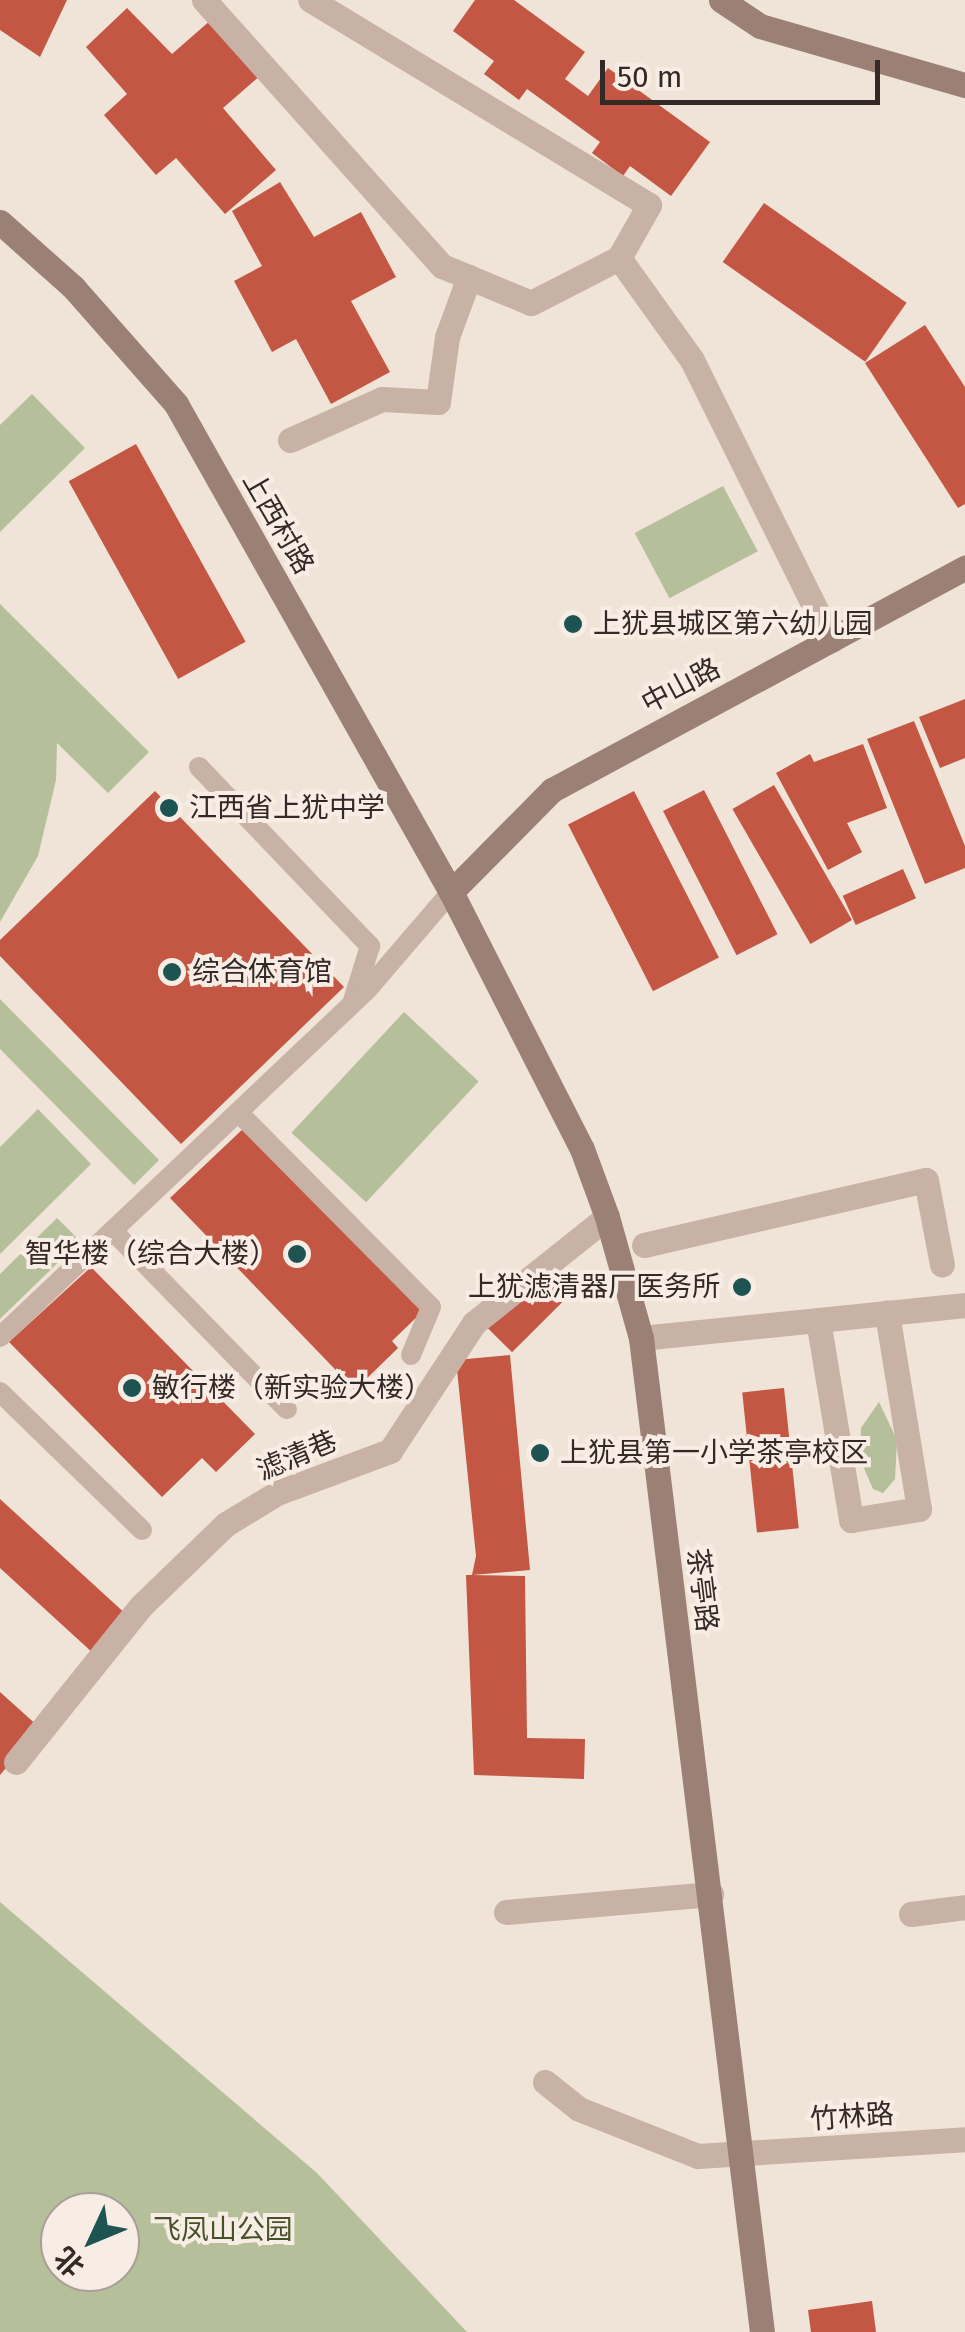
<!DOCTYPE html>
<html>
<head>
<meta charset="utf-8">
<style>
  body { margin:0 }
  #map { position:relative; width:965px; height:2332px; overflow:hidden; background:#f0e3d8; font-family:"Fira Sans","Noto Sans SC",sans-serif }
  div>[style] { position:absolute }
  .green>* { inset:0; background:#b5bf99; transform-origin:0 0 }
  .building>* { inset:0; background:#c35743; transform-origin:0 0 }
  .lane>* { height:20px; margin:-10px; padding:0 10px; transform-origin:10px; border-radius:10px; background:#c8b1a5 }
  .street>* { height:25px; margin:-12.5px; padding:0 12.5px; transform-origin:12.5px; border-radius:12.5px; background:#c8b1a5 }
  .secondary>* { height:25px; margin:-12.5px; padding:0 12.5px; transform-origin:12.5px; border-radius:12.5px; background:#9b8076 }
  .dots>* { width:28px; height:28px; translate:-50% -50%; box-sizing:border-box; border:5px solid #f8ede4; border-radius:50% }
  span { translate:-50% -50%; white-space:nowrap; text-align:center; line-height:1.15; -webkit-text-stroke:8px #f8ede4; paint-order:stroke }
  .street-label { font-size:28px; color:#332926 }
  .poi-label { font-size:28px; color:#332926 }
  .left { translate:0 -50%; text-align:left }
  .right { translate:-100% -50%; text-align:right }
  .park-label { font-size:28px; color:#46512a }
  .north { position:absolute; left:40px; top:2192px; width:100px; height:100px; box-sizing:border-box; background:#f8ede4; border:2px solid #a99f98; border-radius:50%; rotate:226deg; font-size:28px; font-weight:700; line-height:40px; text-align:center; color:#332926 }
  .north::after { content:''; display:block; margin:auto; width:35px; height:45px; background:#1d5452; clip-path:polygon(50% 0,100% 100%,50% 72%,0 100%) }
  .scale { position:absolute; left:600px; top:60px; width:280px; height:45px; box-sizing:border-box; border:5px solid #332926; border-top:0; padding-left:12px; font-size:30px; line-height:35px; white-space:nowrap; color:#332926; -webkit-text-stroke:8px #f8ede4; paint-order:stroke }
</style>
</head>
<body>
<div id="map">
  <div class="green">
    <div style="clip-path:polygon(32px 394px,85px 448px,0 532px,0 425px)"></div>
    <div style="left:723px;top:486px;width:74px;height:100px;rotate:62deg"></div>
    <div style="clip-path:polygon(0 604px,149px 752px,108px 793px,57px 743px,56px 780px,38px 856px,0 922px)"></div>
    <div style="clip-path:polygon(0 999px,159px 1160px,134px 1185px,0 1049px)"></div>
    <div style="left:404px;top:1012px;width:102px;height:165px;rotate:43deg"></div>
    <div style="clip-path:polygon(38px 1109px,91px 1164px,0 1254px,0 1147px)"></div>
    <div style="clip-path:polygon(57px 1218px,80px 1241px,0 1319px,0 1274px)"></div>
    <div style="clip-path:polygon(879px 1402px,897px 1440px,895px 1479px,883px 1493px,873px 1489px,860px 1459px,861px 1428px)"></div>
    <div style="clip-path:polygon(evenodd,0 1902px,317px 2173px,467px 2332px,0 2332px,0 1902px,60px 2212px,120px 2212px,120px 2272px,60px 2272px,60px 2212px)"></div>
  </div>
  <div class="building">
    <div style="clip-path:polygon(0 0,67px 0,40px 57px,0 30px)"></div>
    <div style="clip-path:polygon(475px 0,514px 0,585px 52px,565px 79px,588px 96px,608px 68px,710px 142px,671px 196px,630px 166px,623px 176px,592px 153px,600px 142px,527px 89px,519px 100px,484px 74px,494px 61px,453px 31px)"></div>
    <div style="clip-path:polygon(127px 8px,172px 54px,212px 19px,261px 75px,223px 108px,276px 170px,225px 214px,176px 158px,156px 175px,104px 115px,127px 94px,86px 47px)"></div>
    <div style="clip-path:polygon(280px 182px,314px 237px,361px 212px,396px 277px,351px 301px,390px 372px,331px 404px,296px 339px,272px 352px,234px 281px,262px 266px,232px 211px)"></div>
    <div style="left:764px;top:203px;width:174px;height:72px;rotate:35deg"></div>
    <div style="clip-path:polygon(925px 325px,965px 387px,965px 504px,958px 508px,865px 363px)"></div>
    <div style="left:136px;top:444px;width:226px;height:77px;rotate:61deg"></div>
    <div style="clip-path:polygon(965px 699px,965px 758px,940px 768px,919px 717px)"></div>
    <div style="clip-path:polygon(914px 721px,965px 846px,965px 868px,925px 884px,867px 739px)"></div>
    <div style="clip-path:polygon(863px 744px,887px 808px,847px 823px,862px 852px,828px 870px,776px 773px,810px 754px,814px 762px)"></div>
    <div style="left:774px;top:785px;width:156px;height:48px;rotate:60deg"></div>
    <div style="left:704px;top:790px;width:162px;height:46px;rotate:63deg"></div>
    <div style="clip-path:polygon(155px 791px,344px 987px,181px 1144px,0 956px,0 940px)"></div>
    <div style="left:634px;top:791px;width:187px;height:74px;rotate:63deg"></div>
    <div style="left:903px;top:869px;width:32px;height:66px;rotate:66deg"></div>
    <div style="clip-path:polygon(245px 1127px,423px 1311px,392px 1341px,398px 1348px,355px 1390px,170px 1198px)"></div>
    <div style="clip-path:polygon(91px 1267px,255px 1434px,216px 1472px,202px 1458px,162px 1497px,9px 1342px)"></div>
    <div style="left:541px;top:1271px;width:37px;height:78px;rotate:45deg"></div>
    <div style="clip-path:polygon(510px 1355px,530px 1570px,472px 1575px,525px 1576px,527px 1738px,585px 1739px,584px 1779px,474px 1775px,466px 1575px,472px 1575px,476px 1556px,456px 1360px)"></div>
    <div style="left:784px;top:1388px;width:141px;height:42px;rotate:84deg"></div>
    <div style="clip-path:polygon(0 1499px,128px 1616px,94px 1654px,0 1568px)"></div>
    <div style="clip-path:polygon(0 1692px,40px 1728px,0 1775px)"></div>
    <div style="clip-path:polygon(872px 2301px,876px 2332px,811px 2332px,808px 2310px)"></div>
  </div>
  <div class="lane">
    <div style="left:199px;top:767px;width:248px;rotate:46.3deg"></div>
    <div style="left:370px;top:946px;width:58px;rotate:107.2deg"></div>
    <div style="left:238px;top:1112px;width:274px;rotate:45.3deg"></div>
    <div style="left:431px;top:1307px;width:52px;rotate:112.6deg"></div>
    <div style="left:113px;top:1231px;width:249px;rotate:45.7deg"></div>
    <div style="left:0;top:1337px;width:505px;rotate:-43.4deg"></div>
    <div style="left:367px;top:990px;width:129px;rotate:-49.4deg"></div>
    <div style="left:0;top:1392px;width:198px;rotate:44.2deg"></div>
  </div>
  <div class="street">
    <div style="left:204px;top:0;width:357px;rotate:48.2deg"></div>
    <div style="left:442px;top:266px;width:96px;rotate:22.6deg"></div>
    <div style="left:531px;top:303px;width:99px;rotate:-27.1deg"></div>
    <div style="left:619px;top:258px;width:61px;rotate:-60.5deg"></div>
    <div style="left:649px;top:205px;width:396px;rotate:-148.8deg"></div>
    <div style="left:619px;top:258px;width:125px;rotate:54.4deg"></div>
    <div style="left:692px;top:360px;width:313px;rotate:63.6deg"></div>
    <div style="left:290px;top:440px;width:101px;rotate:-24deg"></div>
    <div style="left:382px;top:399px;width:56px;rotate:3.1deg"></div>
    <div style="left:438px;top:402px;width:66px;rotate:-82.1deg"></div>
    <div style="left:447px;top:337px;width:64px;rotate:-69.9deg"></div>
    <div style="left:644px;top:1245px;width:289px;rotate:-13deg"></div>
    <div style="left:926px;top:1180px;width:86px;rotate:79.3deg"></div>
    <div style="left:818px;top:1320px;width:203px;rotate:80.6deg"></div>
    <div style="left:851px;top:1520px;width:69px;rotate:-9.2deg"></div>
    <div style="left:919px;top:1509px;width:199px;rotate:-99.3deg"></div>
    <div style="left:641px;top:1338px;width:326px;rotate:-5.8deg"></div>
    <div style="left:16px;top:1762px;width:200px;rotate:-51.3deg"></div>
    <div style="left:141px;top:1606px;width:118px;rotate:-44deg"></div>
    <div style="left:226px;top:1524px;width:60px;rotate:-31.3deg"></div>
    <div style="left:277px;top:1493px;width:121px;rotate:-20.4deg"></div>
    <div style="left:390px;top:1451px;width:153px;rotate:-56.7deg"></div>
    <div style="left:474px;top:1323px;width:170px;rotate:-38.6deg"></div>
    <div style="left:506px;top:1912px;width:206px;rotate:-5deg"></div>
    <div style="left:911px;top:1914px;width:54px;rotate:-7.4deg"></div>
    <div style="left:545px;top:2082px;width:43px;rotate:38.5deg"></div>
    <div style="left:579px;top:2109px;width:128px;rotate:21.6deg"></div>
    <div style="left:698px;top:2156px;width:268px;rotate:-3.6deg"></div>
  </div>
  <div class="secondary">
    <div style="left:721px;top:0;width:47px;rotate:33.7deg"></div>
    <div style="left:760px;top:26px;width:213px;rotate:16.1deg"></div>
    <div style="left:0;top:222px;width:98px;rotate:41.7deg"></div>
    <div style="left:73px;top:287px;width:156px;rotate:48.6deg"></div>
    <div style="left:176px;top:404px;width:560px;rotate:60.6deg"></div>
    <div style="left:451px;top:892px;width:288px;rotate:63deg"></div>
    <div style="left:582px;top:1149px;width:72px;rotate:69.8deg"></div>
    <div style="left:607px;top:1217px;width:126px;rotate:74.3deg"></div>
    <div style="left:641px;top:1338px;width:1001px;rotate:83.06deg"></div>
    <div style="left:451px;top:892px;width:144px;rotate:-45.3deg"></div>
    <div style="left:552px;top:790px;width:469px;rotate:-28.3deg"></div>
  </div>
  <div class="dots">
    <div style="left:573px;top:624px;background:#1d5452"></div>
    <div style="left:169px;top:808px;background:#1d5452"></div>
    <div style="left:172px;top:972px;background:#1d5452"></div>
    <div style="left:297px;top:1254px;background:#1d5452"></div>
    <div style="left:742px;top:1287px;background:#1d5452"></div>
    <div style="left:132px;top:1388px;background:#1d5452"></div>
    <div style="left:540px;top:1453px;background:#1d5452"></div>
  </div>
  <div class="street-label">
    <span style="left:278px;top:523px;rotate:60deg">上西村路</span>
    <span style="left:681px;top:686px;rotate:-28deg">中山路</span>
    <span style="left:297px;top:1456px;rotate:-23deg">滤清巷</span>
    <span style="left:702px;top:1590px;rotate:83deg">茶亭路</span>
    <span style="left:852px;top:2117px;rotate:-4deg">竹林路</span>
  </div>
  <div class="poi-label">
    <span class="left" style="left:593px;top:624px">上犹县城区第六幼儿园</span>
    <span class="left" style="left:189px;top:808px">江西省上犹中学</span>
    <span class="left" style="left:192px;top:972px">综合体育馆</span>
    <span class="right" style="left:277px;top:1254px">智华楼（综合大楼）</span>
    <span class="right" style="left:720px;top:1287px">上犹滤清器厂医务所</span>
    <span class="left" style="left:152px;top:1388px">敏行楼（新实验大楼）</span>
    <span class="left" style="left:560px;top:1453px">上犹县第一小学茶亭校区</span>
  </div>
  <div class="park-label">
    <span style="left:223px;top:2230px">飞凤山公园</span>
  </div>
  <div class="north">北</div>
  <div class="scale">50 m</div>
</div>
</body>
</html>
